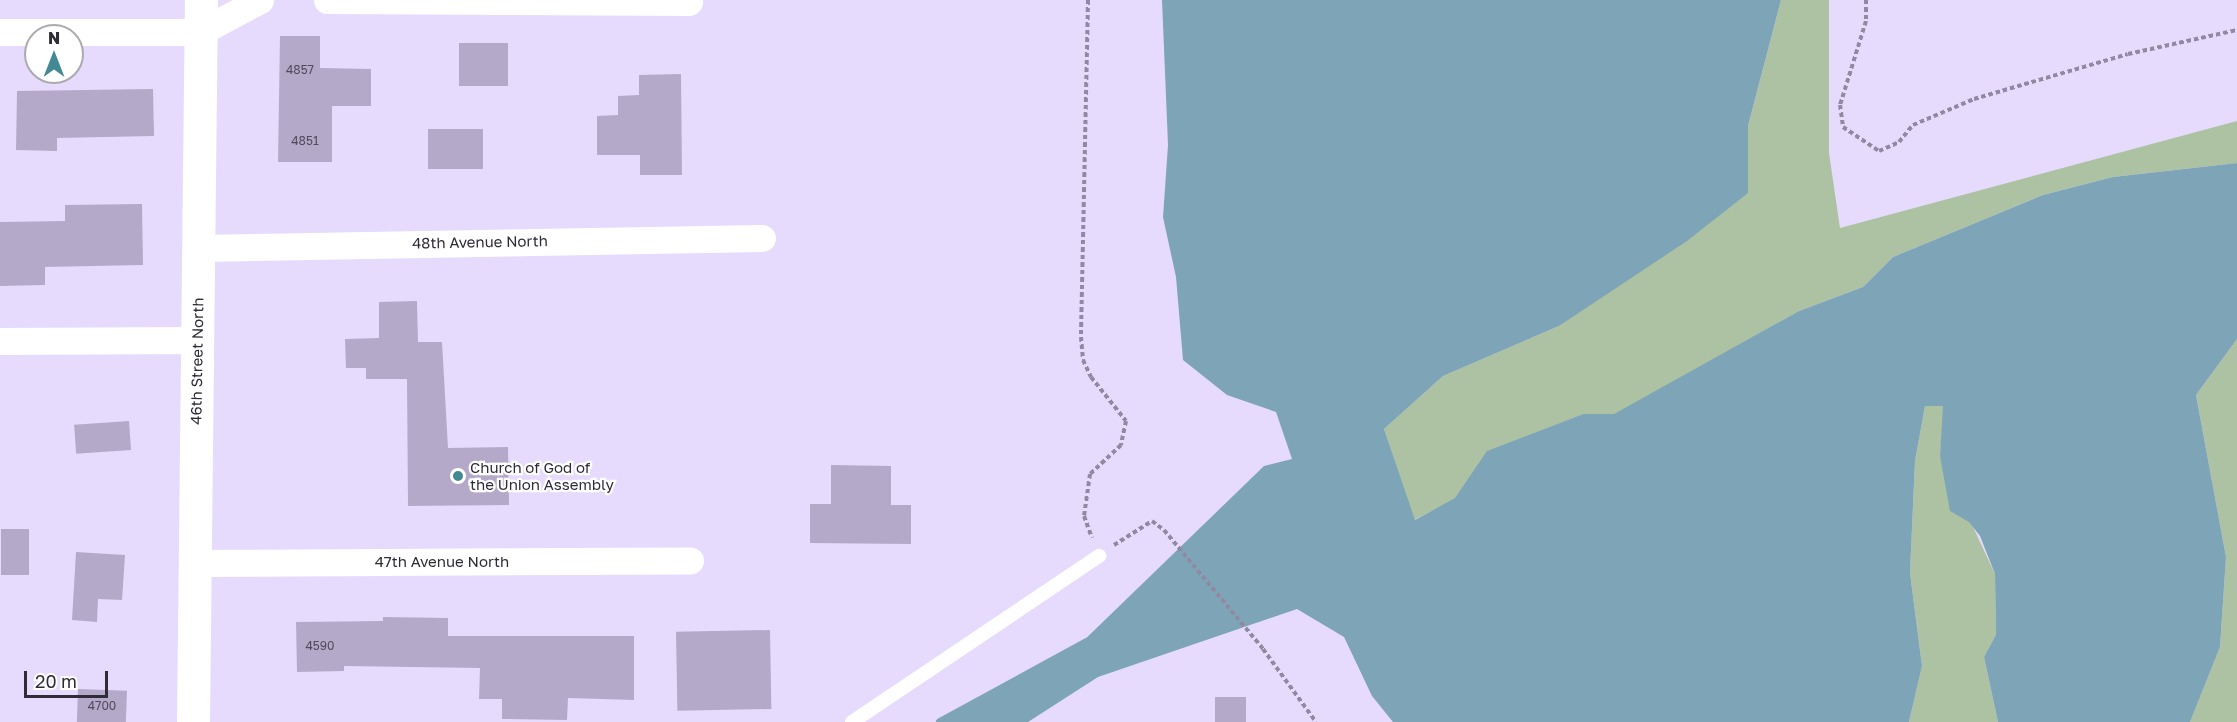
<!DOCTYPE html>
<html>
<head>
<meta charset="utf-8">
<style>
  body { margin:0 }
  #map { position:relative; width:2237px; height:722px; overflow:hidden; background:#e7dbfd; font-family:"Golos Text",sans-serif }
  div>[style] { position:absolute }
  .green>* { inset:0; background:#adc2a2 }
  .water>* { inset:0; background:#7da5b7 }
  .stream>* { height:8px; margin:-4px; padding:0 4px; transform-origin:4px; border-radius:4px; background:#7da5b7 }
  .building>* { inset:0; background:#b5a9c9; transform-origin:0 0 }
  .path>* { height:4px; margin-top:-2px; transform-origin:0; background:repeating-linear-gradient(90deg,#9189a1 0 4.5px,transparent 0 7.5px) }
  .lane>* { height:14px; margin:-7px; padding:0 7px; transform-origin:7px; border-radius:7px; background:#fff }
  .street>* { height:27px; margin:-13.5px; padding:0 13.5px; transform-origin:13.5px; border-radius:13.5px; background:#fff }
  .secondary>* { height:33px; margin:-16.5px; padding:0 16.5px; transform-origin:16.5px; border-radius:16.5px; background:#fff }
  .dots>* { width:16px; height:16px; translate:-50% -50%; box-sizing:border-box; border:3px solid #fff; border-radius:50% }
  span { translate:-50% -50%; white-space:nowrap; text-align:center; line-height:1.15; -webkit-text-stroke:4.5px #fff; paint-order:stroke }
  .number-label { font-size:12px; color:#504a5c }
  .number-label span { -webkit-text-stroke-width:0 }
  .street-label { font-size:15px; color:#2f2b37 }
  .poi-label { font-size:15px; color:#2f2b37 }
  .left { translate:0 -50%; text-align:left }
  .north { position:absolute; left:24px; top:24px; width:60px; height:60px; box-sizing:border-box; background:#fff; border:2px solid #acaaaf; border-radius:50%; rotate:0deg; font-size:16px; font-weight:700; line-height:24px; text-align:center; color:#2f2b37 }
  .north::after { content:''; display:block; margin:auto; width:21px; height:27px; background:#438994; clip-path:polygon(50% 0,100% 100%,50% 72%,0 100%) }
  .scale { position:absolute; left:24px; top:671px; width:84px; height:27px; box-sizing:border-box; border:3px solid #2f2b37; border-top:0; padding-left:8px; font-size:18px; line-height:21px; white-space:nowrap; color:#2f2b37; -webkit-text-stroke:4px #fff; paint-order:stroke }
</style>
</head>
<body>
<div id="map">
  <div class="green">
    <div style="clip-path:polygon(1781px 0,1829px 0,1829px 153px,1840px 228px,2237px 121px,2237px 163px,2113px 177px,2043px 195px,1893px 257px,1863px 287px,1799px 311px,1614px 415px,1583px 414px,1488px 451px,1455px 499px,1414px 520px,1384px 429px,1443px 376px,1559px 326px,1747px 193px,1748px 126px)"></div>
    <div style="clip-path:polygon(2237px 339px,2237px 722px,2190px 722px,2220px 647px,2226px 557px,2196px 395px)"></div>
    <div style="clip-path:polygon(1925px 406px,1944px 406px,1940px 456px,1995px 574px,1996px 636px,1984px 657px,1998px 722px,1909px 722px,1922px 666px,1910px 573px,1915px 461px)"></div>
  </div>
  <div class="water">
    <div style="clip-path:polygon(1162px 0,1781px 0,1748px 126px,1748px 193px,1687px 241px,1559px 326px,1443px 376px,1384px 429px,1415px 520px,1455px 498px,1487px 451px,1583px 414px,1614px 414px,1799px 311px,1863px 287px,1893px 257px,2043px 195px,2113px 177px,2237px 163px,2237px 339px,2196px 395px,2226px 557px,2220px 647px,2190px 722px,1998px 722px,1984px 657px,1996px 635px,1995px 574px,1980px 536px,1969px 522px,1950px 511px,1940px 456px,1943px 406px,1925px 406px,1915px 461px,1910px 573px,1922px 666px,1909px 722px,1393px 722px,1372px 696px,1344px 637px,1297px 609px,1098px 677px,1028px 722px,946px 722px,1076px 648px,1264px 466px,1292px 459px,1276px 412px,1227px 395px,1183px 360px,1176px 277px,1163px 217px,1168px 145px)"></div>
  </div>
  <div class="stream">
    <div style="left:940px;top:722px;width:167px;rotate:-28.6deg"></div>
  </div>
  <div class="building">
    <div style="clip-path:polygon(280px 36px,320px 36px,320px 68px,371px 69px,371px 106px,332px 106px,332px 162px,278px 162px)"></div>
    <div style="left:508px;top:43px;width:43px;height:49px;rotate:90deg"></div>
    <div style="clip-path:polygon(681px 74px,682px 175px,640px 175px,640px 155px,597px 155px,597px 116px,618px 115px,618px 96px,639px 95px,639px 75px)"></div>
    <div style="clip-path:polygon(153px 89px,154px 136px,57px 138px,57px 151px,16px 150px,17px 91px)"></div>
    <div style="left:428px;top:129px;width:55px;height:40px"></div>
    <div style="clip-path:polygon(142px 204px,143px 265px,45px 267px,45px 285px,0 286px,0 222px,65px 221px,65px 205px)"></div>
    <div style="clip-path:polygon(417px 301px,418px 342px,442px 342px,448px 448px,508px 447px,509px 505px,408px 506px,407px 379px,366px 379px,366px 368px,346px 368px,345px 339px,379px 338px,379px 302px)"></div>
    <div style="left:129px;top:421px;width:29px;height:55px;rotate:86deg"></div>
    <div style="clip-path:polygon(831px 465px,891px 466px,891px 505px,911px 505px,911px 544px,810px 543px,810px 504px,831px 504px)"></div>
    <div style="left:1px;top:529px;width:28px;height:46px"></div>
    <div style="clip-path:polygon(76px 552px,125px 555px,122px 600px,98px 599px,97px 622px,72px 620px)"></div>
    <div style="clip-path:polygon(383px 617px,448px 618px,448px 636px,634px 636px,634px 700px,568px 698px,567px 720px,502px 719px,502px 699px,479px 699px,480px 668px,344px 666px,344px 671px,297px 672px,296px 622px,383px 621px)"></div>
    <div style="left:770px;top:630px;width:79px;height:94px;rotate:89deg"></div>
    <div style="left:78px;top:689px;width:49px;height:33px;rotate:2deg"></div>
    <div style="left:1215px;top:697px;width:31px;height:25px"></div>
  </div>
  <div class="path">
    <div style="left:1088px;top:0;width:337px;rotate:91.2deg"></div>
    <div style="left:1081px;top:337px;width:23px;rotate:85deg"></div>
    <div style="left:1083px;top:360px;width:19px;rotate:65deg"></div>
    <div style="left:1091px;top:377px;width:56px;rotate:51.5deg"></div>
    <div style="left:1126px;top:421px;width:25px;rotate:102deg"></div>
    <div style="left:1121px;top:445px;width:42px;rotate:136.9deg"></div>
    <div style="left:1090px;top:474px;width:42px;rotate:98.1deg"></div>
    <div style="left:1084px;top:516px;width:23px;rotate:70deg"></div>
    <div style="left:1866px;top:0;width:21px;rotate:90deg"></div>
    <div style="left:1866px;top:21px;width:88px;rotate:107.2deg"></div>
    <div style="left:1840px;top:105px;width:22px;rotate:82deg"></div>
    <div style="left:1843px;top:127px;width:43px;rotate:33.7deg"></div>
    <div style="left:1879px;top:151px;width:22px;rotate:-24deg"></div>
    <div style="left:1899px;top:142px;width:22px;rotate:-51deg"></div>
    <div style="left:1913px;top:125px;width:66px;rotate:-23.1deg"></div>
    <div style="left:1974px;top:99px;width:160px;rotate:-16.3deg"></div>
    <div style="left:2128px;top:54px;width:112px;rotate:-12.4deg"></div>
    <div style="left:1114px;top:545px;width:45px;rotate:-32.3deg"></div>
    <div style="left:1152px;top:521px;width:15px;rotate:37deg"></div>
    <div style="left:1164px;top:530px;width:155px;rotate:50.2deg"></div>
    <div style="left:1263px;top:649px;width:90px;rotate:54deg"></div>
  </div>
  <div class="lane">
    <div style="left:852px;top:722px;width:298px;rotate:-33.9deg"></div>
  </div>
  <div class="street">
    <div style="left:327px;top:0;width:362px;rotate:0.3deg"></div>
    <div style="left:0;top:32px;width:200px"></div>
    <div style="left:200px;top:32px;width:68px;rotate:-28.1deg"></div>
    <div style="left:198px;top:248px;width:564px;rotate:-1.02deg"></div>
    <div style="left:0;top:341px;width:197px;rotate:-0.3deg"></div>
    <div style="left:195px;top:563px;width:495px;rotate:-0.3deg"></div>
  </div>
  <div class="secondary">
    <div style="left:193px;top:722px;width:722px;rotate:-89.37deg"></div>
  </div>
  <div class="dots">
    <div style="left:458px;top:476px;background:#438994"></div>
  </div>
  <div class="number-label">
    <span style="left:300px;top:70px">4857</span>
    <span style="left:305px;top:141px">4851</span>
    <span style="left:320px;top:646px">4590</span>
    <span style="left:102px;top:706px">4700</span>
  </div>
  <div class="street-label">
    <span style="left:480px;top:242px;rotate:-1deg">48th Avenue North</span>
    <span style="left:197px;top:361px;rotate:-89deg">46th Street North</span>
    <span style="left:442px;top:562px">47th Avenue North</span>
  </div>
  <div class="poi-label">
    <span class="left" style="left:470px;top:476px">Church of God of<br>the Union Assembly</span>
  </div>
  <div class="north">N</div>
  <div class="scale">20 m</div>
</div>
</body>
</html>
